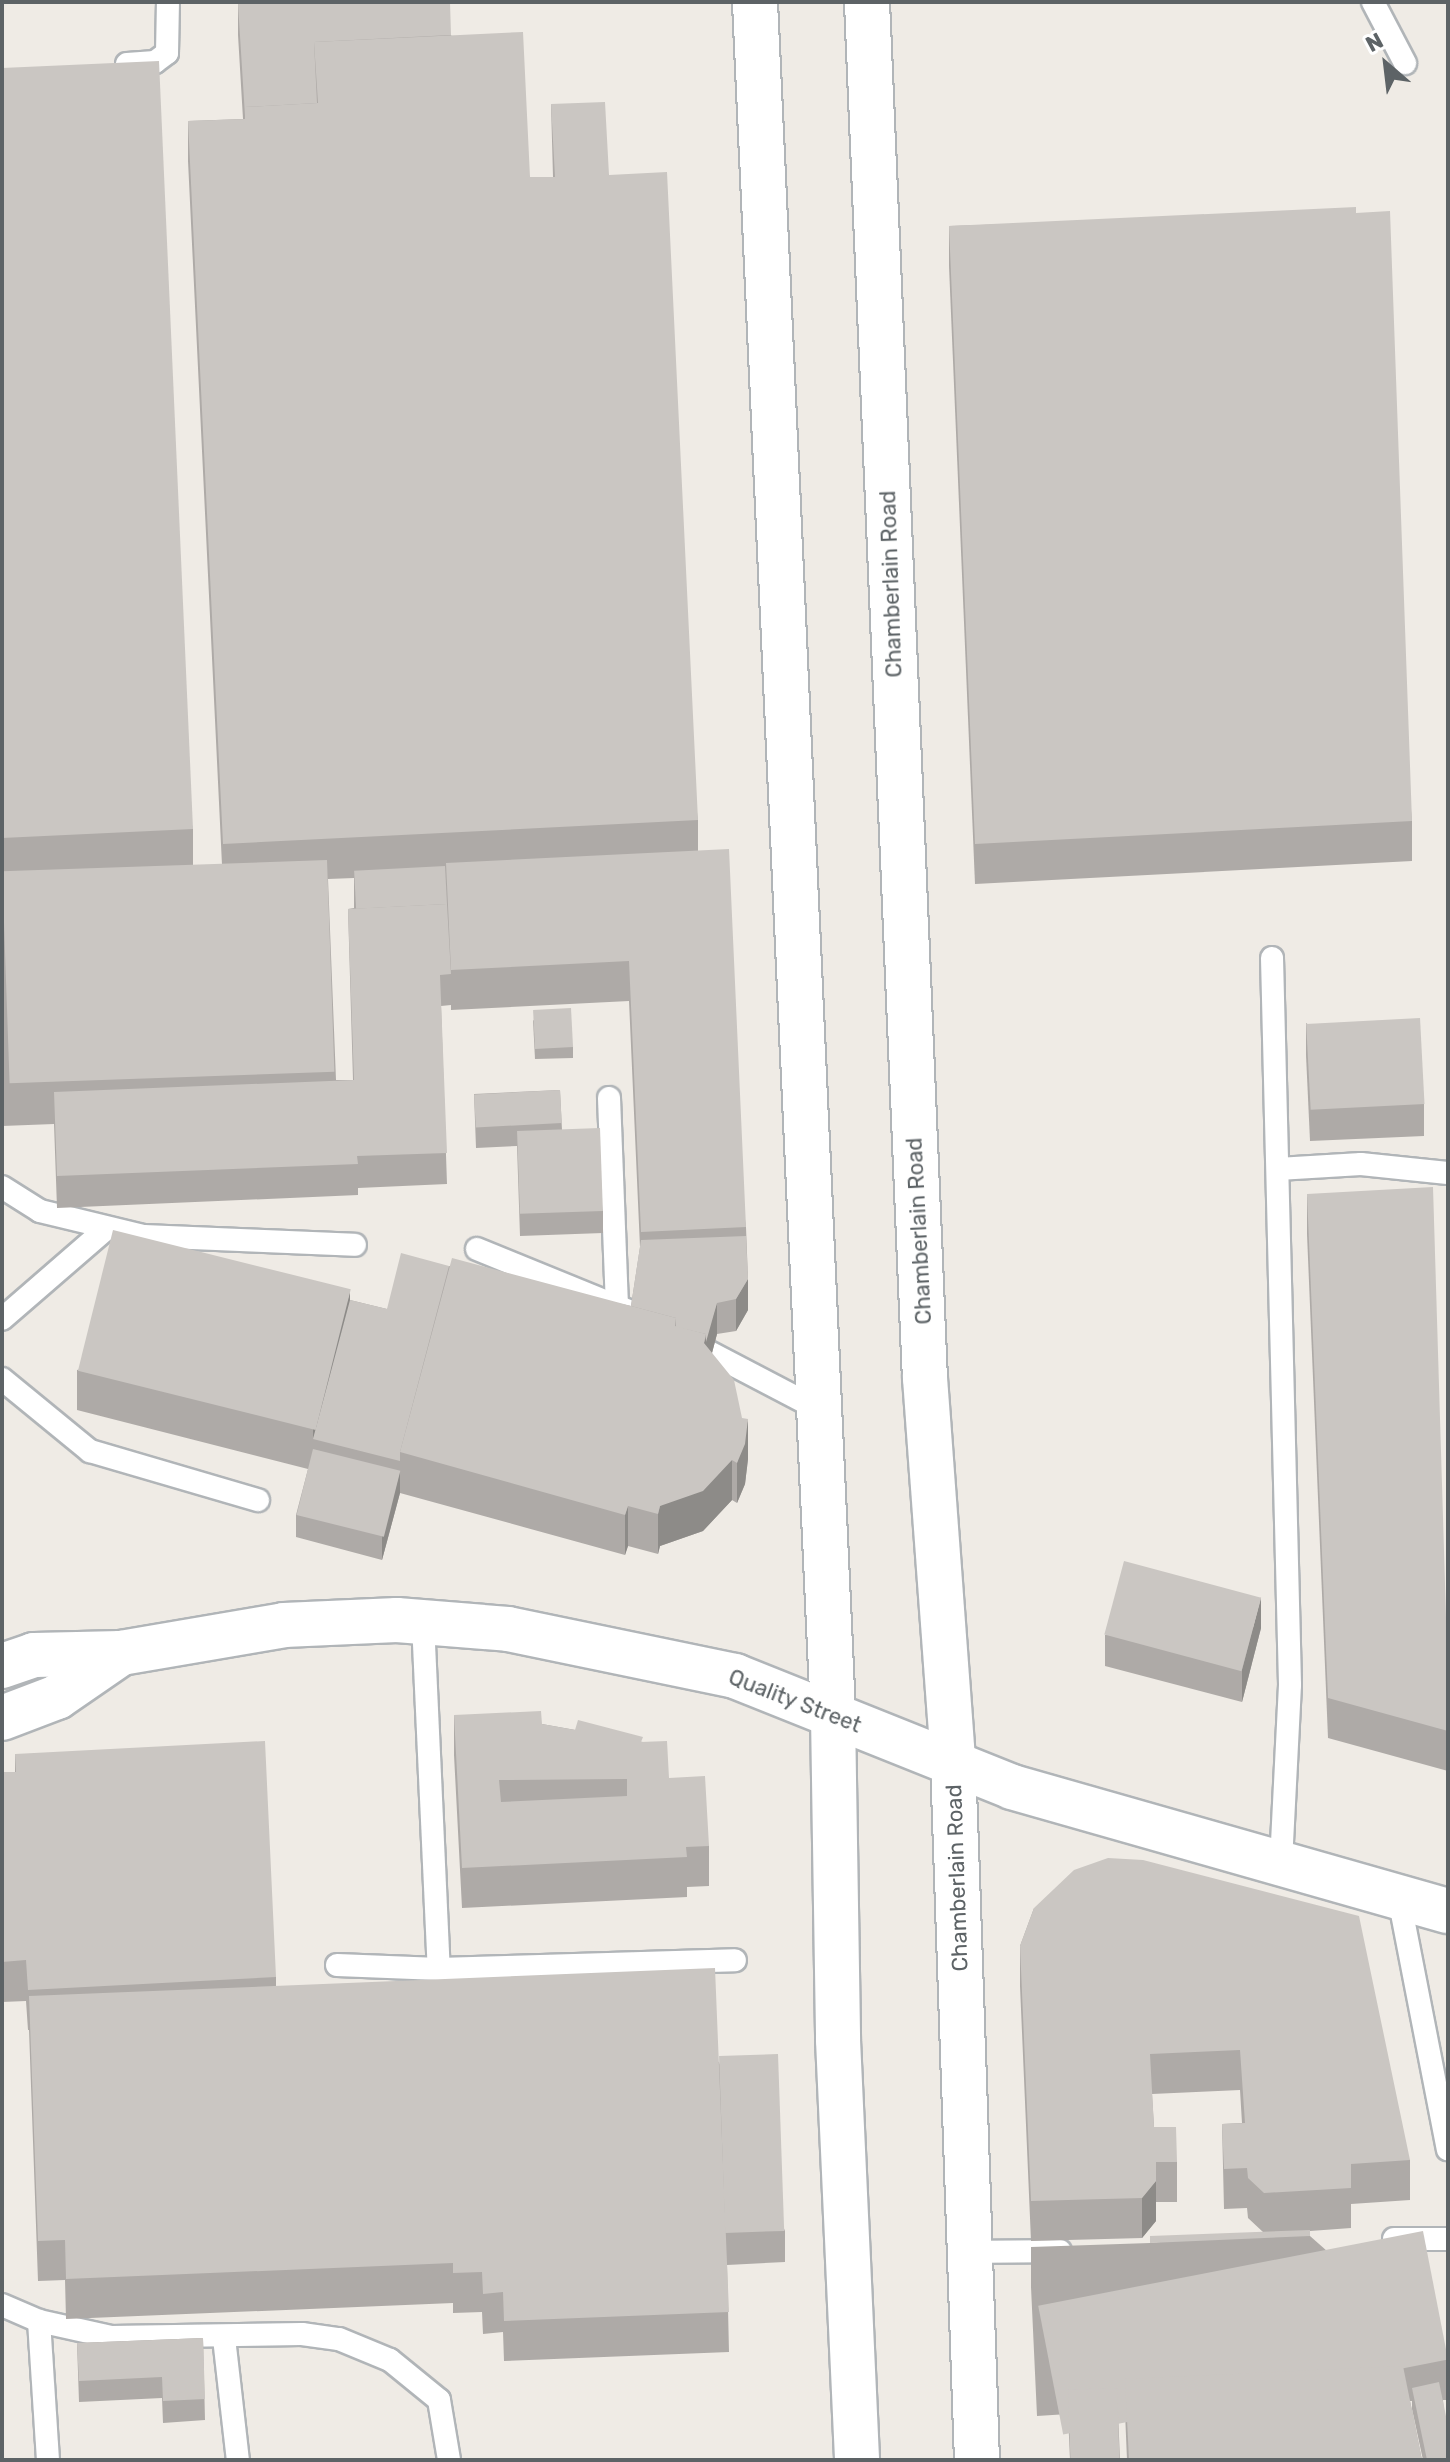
<!DOCTYPE html>
<html>
<head>
<meta charset="utf-8">
<style>
  body { margin:0 }
  #map { position:relative; width:1450px; height:2462px; overflow:hidden; background:#efebe5; font-family:Rubik,sans-serif }
  div>[style] { position:absolute }
  .roads { filter:drop-shadow(2px 0 #b1b5b8) drop-shadow(-2px 0 #b1b5b8) drop-shadow(0 2px #b1b5b8) drop-shadow(0 -2px #b1b5b8) }
  .service>* { height:22px; margin:-11px; padding:0 11px; transform-origin:11px; border-radius:11px; background:#fff }
  .tertiary>* { height:44px; margin:-22px; padding:0 22px; transform-origin:22px; border-radius:22px; background:#fff }
  .wall>* { inset:0; background:#aeaaa7 }
  .shaded-wall>* { inset:0; background:#8d8b88 }
  .building>* { inset:0; background:#cac6c2; transform-origin:0 0 }
  span { translate:-50% -50%; white-space:nowrap; text-align:center; line-height:1.15; -webkit-text-stroke:6px #fff; paint-order:stroke }
  .street-label { font-size:22px; color:#5d6366 }
  .frame { position:absolute; inset:0; border:4px solid #5d6366; pointer-events:none }
  .north { position:absolute; left:1346px; top:24px; width:80px; height:80px; -webkit-text-stroke:6px #fff; paint-order:stroke; rotate:332deg; font-size:22px; font-weight:700; line-height:32px; text-align:center; color:#5d6366 }
  .north::after { content:''; display:block; margin:auto; width:28px; height:36px; background:#5d6366; clip-path:polygon(50% 0,100% 100%,50% 72%,0 100%) }
</style>
</head>
<body>
<div id="map">
  <div class="roads">
    <div class="service">
      <div style="left:1373px;top:2px;width:69px;rotate:62.3deg"></div>
      <div style="left:127px;top:64px;width:28px;rotate:-4deg"></div>
      <div style="left:155px;top:62px;width:15px;rotate:-37deg"></div>
      <div style="left:167px;top:53px;width:51px;rotate:-88.9deg"></div>
      <div style="left:1272px;top:958px;width:727px;rotate:88.58deg"></div>
      <div style="left:1290px;top:1685px;width:178px;rotate:92.9deg"></div>
      <div style="left:609px;top:1098px;width:207px;rotate:87.8deg"></div>
      <div style="left:1278px;top:1169px;width:83px;rotate:-3.4deg"></div>
      <div style="left:1361px;top:1164px;width:87px;rotate:5.9deg"></div>
      <div style="left:2px;top:1187px;width:45px;rotate:32.3deg"></div>
      <div style="left:40px;top:1211px;width:106px;rotate:13.6deg"></div>
      <div style="left:143px;top:1236px;width:212px;rotate:2.4deg"></div>
      <div style="left:477px;top:1249px;width:166px;rotate:22.2deg"></div>
      <div style="left:2px;top:1319px;width:138px;rotate:-40.9deg"></div>
      <div style="left:690px;top:1342px;width:142px;rotate:27.6deg"></div>
      <div style="left:2px;top:1379px;width:114px;rotate:39.3deg"></div>
      <div style="left:90px;top:1451px;width:175px;rotate:16.3deg"></div>
      <div style="left:423px;top:1622px;width:347px;rotate:87.4deg"></div>
      <div style="left:1399px;top:1898px;width:256px;rotate:79deg"></div>
      <div style="left:337px;top:1965px;width:102px;rotate:2.2deg"></div>
      <div style="left:439px;top:1969px;width:296px;rotate:-1.7deg"></div>
      <div style="left:1394px;top:2239px;width:54px"></div>
      <div style="left:969px;top:2252px;width:91px;rotate:-0.6deg"></div>
      <div style="left:2px;top:2305px;width:40px;rotate:23.4deg"></div>
      <div style="left:39px;top:2321px;width:74px;rotate:12.5deg"></div>
      <div style="left:111px;top:2337px;width:191px;rotate:-0.9deg"></div>
      <div style="left:302px;top:2334px;width:37px;rotate:8deg"></div>
      <div style="left:339px;top:2339px;width:55px;rotate:22.4deg"></div>
      <div style="left:390px;top:2360px;width:63px;rotate:39.2deg"></div>
      <div style="left:439px;top:2400px;width:61px;rotate:80.5deg"></div>
      <div style="left:39px;top:2321px;width:139px;rotate:86.3deg"></div>
      <div style="left:224px;top:2338px;width:123px;rotate:83.5deg"></div>
    </div>
    <div class="tertiary">
      <div style="left:755px;top:2px;width:1715px;rotate:87.39deg"></div>
      <div style="left:833px;top:1715px;width:325px;rotate:89.1deg"></div>
      <div style="left:838px;top:2040px;width:420px;rotate:87.4deg"></div>
      <div style="left:867px;top:2px;width:1377px;rotate:87.59deg"></div>
      <div style="left:925px;top:1378px;width:383px;rotate:85.8deg"></div>
      <div style="left:953px;top:1760px;width:700px;rotate:88.04deg"></div>
      <div style="left:2px;top:1666px;width:34px;rotate:-19deg"></div>
      <div style="left:34px;top:1655px;width:87px;rotate:-1.3deg"></div>
      <div style="left:121px;top:1653px;width:165px;rotate:-9.7deg"></div>
      <div style="left:284px;top:1625px;width:113px;rotate:-2.5deg"></div>
      <div style="left:397px;top:1620px;width:111px;rotate:4.6deg"></div>
      <div style="left:508px;top:1629px;width:232px;rotate:11.7deg"></div>
      <div style="left:735px;top:1676px;width:298px;rotate:21.8deg"></div>
      <div style="left:1012px;top:1787px;width:453px;rotate:15.9deg"></div>
      <div style="left:2px;top:1718px;width:59px;rotate:-20.9deg"></div>
      <div style="left:57px;top:1697px;width:78px;rotate:-34.5deg"></div>
    </div>
  </div>
  <div class="wall">
    <div style="clip-path:polygon(evenodd,238px 4px,451px 35px,530px 177px,553px 177px,551px 104px,609px 175px,698px 820px,698px 851px,746px 1227px,748px 1279px,748px 1310px,736px 1331px,717px 1334px,712px 1353px,748px 1459px,745px 1484px,737px 1503px,732px 1500px,703px 1531px,660px 1546px,658px 1554px,628px 1546px,625px 1555px,400px 1493px,382px 1560px,296px 1537px,296px 1515px,308px 1469px,77px 1410px,77px 1370px,350px 1300px,387px 1309px,449px 1266px,631px 1306px,640px 1247px,629px 1001px,451px 1010px,451px 1003px,451px 1005px,441px 1006px,447px 1184px,358px 1188px,358px 1195px,57px 1208px,54px 1124px,2px 1126px,2px 68px,193px 829px,193px 866px,222px 865px,188px 161px,188px 121px,243px 119px,238px 35px,238px 4px,354px 878px,354px 908px,348px 909px,353px 1080px,336px 1080px,328px 879px,354px 878px)"></div>
    <div style="clip-path:polygon(1356px 213px,1412px 821px,1412px 861px,975px 884px,949px 266px,949px 226px)"></div>
    <div style="clip-path:polygon(533px 1020px,573px 1047px,573px 1058px,535px 1059px)"></div>
    <div style="clip-path:polygon(1306px 1023px,1424px 1104px,1424px 1136px,1310px 1141px,1306px 1055px)"></div>
    <div style="clip-path:polygon(560px 1090px,562px 1130px,603px 1211px,603px 1233px,520px 1236px,517px 1146px,476px 1148px,474px 1094px)"></div>
    <div style="clip-path:polygon(1307px 1194px,1448px 1683px,1448px 1771px,1328px 1738px,1307px 1234px)"></div>
    <div style="clip-path:polygon(1261px 1628px,1242px 1702px,1105px 1666px,1105px 1635px)"></div>
    <div style="clip-path:polygon(454px 1715px,542px 1724px,643px 1742px,669px 1778px,709px 1846px,709px 1886px,687px 1887px,687px 1897px,462px 1908px,454px 1755px)"></div>
    <div style="clip-path:polygon(15px 1754px,276px 1977px,276px 1986px,719px 2062px,785px 2231px,785px 2262px,727px 2265px,729px 2352px,504px 2361px,503px 2332px,483px 2334px,482px 2312px,453px 2313px,453px 2303px,66px 2319px,65px 2280px,38px 2281px,29px 2030px,28px 2030px,26px 2001px,2px 2002px,2px 1772px,15px 1772px)"></div>
    <div style="clip-path:polygon(1034px 1908px,1410px 2160px,1410px 2200px,1351px 2204px,1351px 2228px,1310px 2231px,1310px 2236px,1448px 2358px,1448px 2400px,1443px 2400px,1448px 2460px,1423px 2460px,1412px 2409px,1412px 2401px,1410px 2401px,1422px 2460px,1127px 2460px,1125px 2412px,1118px 2412px,1120px 2460px,1070px 2460px,1068px 2414px,1037px 2416px,1031px 2287px,1031px 2247px,1150px 2243px,1263px 2232px,1248px 2218px,1247px 2208px,1224px 2209px,1222px 2124px,1242px 2123px,1240px 2090px,1152px 2094px,1154px 2127px,1177px 2162px,1177px 2202px,1156px 2202px,1156px 2221px,1142px 2238px,1031px 2241px,1020px 1986px,1020px 1946px)"></div>
    <div style="clip-path:polygon(203px 2338px,205px 2420px,163px 2423px,162px 2398px,79px 2402px,77px 2343px)"></div>
  </div>
  <div class="shaded-wall">
    <div style="clip-path:polygon(748px 1279px,748px 1310px,736px 1331px,736px 1299px)"></div>
    <div style="clip-path:polygon(350px 1291px,350px 1331px,313px 1439px,313px 1430px)"></div>
    <div style="clip-path:polygon(717px 1303px,717px 1334px,704px 1383px,704px 1343px)"></div>
    <div style="clip-path:polygon(748px 1419px,748px 1459px,745px 1484px,737px 1503px,737px 1463px)"></div>
    <div style="clip-path:polygon(732px 1460px,732px 1500px,703px 1531px,660px 1546px,658px 1554px,658px 1514px,660px 1506px)"></div>
    <div style="clip-path:polygon(400px 1471px,400px 1493px,382px 1560px,382px 1538px)"></div>
    <div style="clip-path:polygon(628px 1506px,628px 1546px,625px 1555px,625px 1515px)"></div>
    <div style="clip-path:polygon(1261px 1597px,1261px 1628px,1242px 1702px,1242px 1670px)"></div>
    <div style="clip-path:polygon(1156px 2181px,1156px 2221px,1142px 2238px,1142px 2198px)"></div>
  </div>
  <div class="building">
    <div style="clip-path:polygon(277px 2px,450px 2px,451px 35px,314px 42px,317px 103px,245px 107px,245px 116px,238px 4px)"></div>
    <div style="clip-path:polygon(523px 32px,530px 177px,555px 177px,551px 104px,605px 102px,609px 175px,667px 172px,698px 820px,223px 844px,188px 121px,245px 119px,245px 107px,318px 103px,314px 42px)"></div>
    <div style="clip-path:polygon(159px 61px,193px 829px,2px 838px,2px 68px)"></div>
    <div style="clip-path:polygon(1356px 207px,1356px 213px,1390px 211px,1412px 821px,975px 844px,949px 226px)"></div>
    <div style="clip-path:polygon(729px 849px,746px 1227px,641px 1232px,629px 961px,451px 970px,446px 863px)"></div>
    <div style="left:327px;top:860px;width:212px;height:325px;rotate:88deg"></div>
    <div style="left:445px;top:866px;width:38px;height:91px;rotate:87deg"></div>
    <div style="clip-path:polygon(447px 904px,451px 974px,440px 975px,447px 1153px,357px 1156px,358px 1164px,57px 1176px,54px 1092px,354px 1080px,348px 909px)"></div>
    <div style="left:571px;top:1008px;width:39px;height:38px;rotate:87deg"></div>
    <div style="left:1420px;top:1018px;width:86px;height:114px;rotate:87deg"></div>
    <div style="left:560px;top:1090px;width:33px;height:86px;rotate:87deg"></div>
    <div style="left:600px;top:1128px;width:83px;height:83px;rotate:88deg"></div>
    <div style="clip-path:polygon(1433px 1187px,1448px 1683px,1448px 1731px,1328px 1698px,1307px 1194px)"></div>
    <div style="left:113px;top:1230px;width:245px;height:145px;rotate:14deg"></div>
    <div style="clip-path:polygon(746px 1236px,748px 1279px,736px 1299px,717px 1303px,706px 1342px,706px 1334px,676px 1327px,676px 1318px,631px 1306px,641px 1240px)"></div>
    <div style="clip-path:polygon(401px 1253px,449px 1266px,400px 1452px,400px 1461px,313px 1439px,350px 1300px,387px 1309px)"></div>
    <div style="clip-path:polygon(452px 1258px,676px 1318px,675px 1326px,706px 1334px,704px 1343px,734px 1380px,742px 1418px,748px 1419px,745px 1444px,737px 1463px,732px 1460px,703px 1491px,660px 1506px,658px 1514px,628px 1506px,625px 1515px,400px 1452px)"></div>
    <div style="left:313px;top:1449px;width:90px;height:68px;rotate:14deg"></div>
    <div style="left:1124px;top:1561px;width:142px;height:76px;rotate:15deg"></div>
    <div style="clip-path:polygon(evenodd,541px 1711px,542px 1724px,575px 1730px,578px 1720px,643px 1737px,641px 1742px,667px 1741px,669px 1778px,705px 1776px,709px 1846px,686px 1847px,687px 1857px,462px 1868px,454px 1715px,541px 1711px,627px 1779px,627px 1796px,501px 1802px,499px 1780px,627px 1779px)"></div>
    <div style="clip-path:polygon(265px 1741px,276px 1977px,28px 1990px,26px 1960px,2px 1962px,2px 1772px,16px 1772px,15px 1754px)"></div>
    <div style="clip-path:polygon(1108px 1858px,1143px 1860px,1359px 1916px,1410px 2160px,1351px 2164px,1351px 2188px,1264px 2193px,1248px 2178px,1247px 2168px,1224px 2169px,1222px 2124px,1245px 2123px,1240px 2050px,1150px 2054px,1154px 2127px,1176px 2127px,1177px 2162px,1156px 2162px,1156px 2181px,1142px 2198px,1031px 2201px,1020px 1946px,1034px 1908px,1074px 1870px)"></div>
    <div style="clip-path:polygon(715px 1968px,729px 2312px,504px 2321px,503px 2292px,483px 2294px,482px 2272px,453px 2273px,453px 2263px,66px 2279px,65px 2240px,38px 2241px,29px 1996px)"></div>
    <div style="left:778px;top:2054px;width:177px;height:59px;rotate:88deg"></div>
    <div style="clip-path:polygon(1310px 2230px,1310px 2236px,1150px 2243px,1150px 2236px)"></div>
    <div style="left:1423px;top:2231px;width:131px;height:392px;rotate:79deg"></div>
    <div style="clip-path:polygon(203px 2338px,205px 2399px,163px 2401px,162px 2377px,79px 2381px,77px 2343px)"></div>
    <div style="clip-path:polygon(1403px 2366px,1422px 2460px,1129px 2460px,1125px 2379px)"></div>
    <div style="clip-path:polygon(1439px 2382px,1448px 2426px,1448px 2460px,1427px 2460px,1412px 2388px)"></div>
    <div style="left:1117px;top:2388px;width:72px;height:49px;rotate:88deg"></div>
  </div>
  <div class="street-label">
    <span style="left:891px;top:584px;rotate:-92deg">Chamberlain Road</span>
    <span style="left:919px;top:1231px;rotate:-93deg">Chamberlain Road</span>
    <span style="left:795px;top:1701px;rotate:21deg">Quality Street</span>
    <span style="left:957px;top:1878px;rotate:-92deg">Chamberlain Road</span>
  </div>
  <div class="frame"></div>
  <div class="north">N</div>
</div>
</body>
</html>
